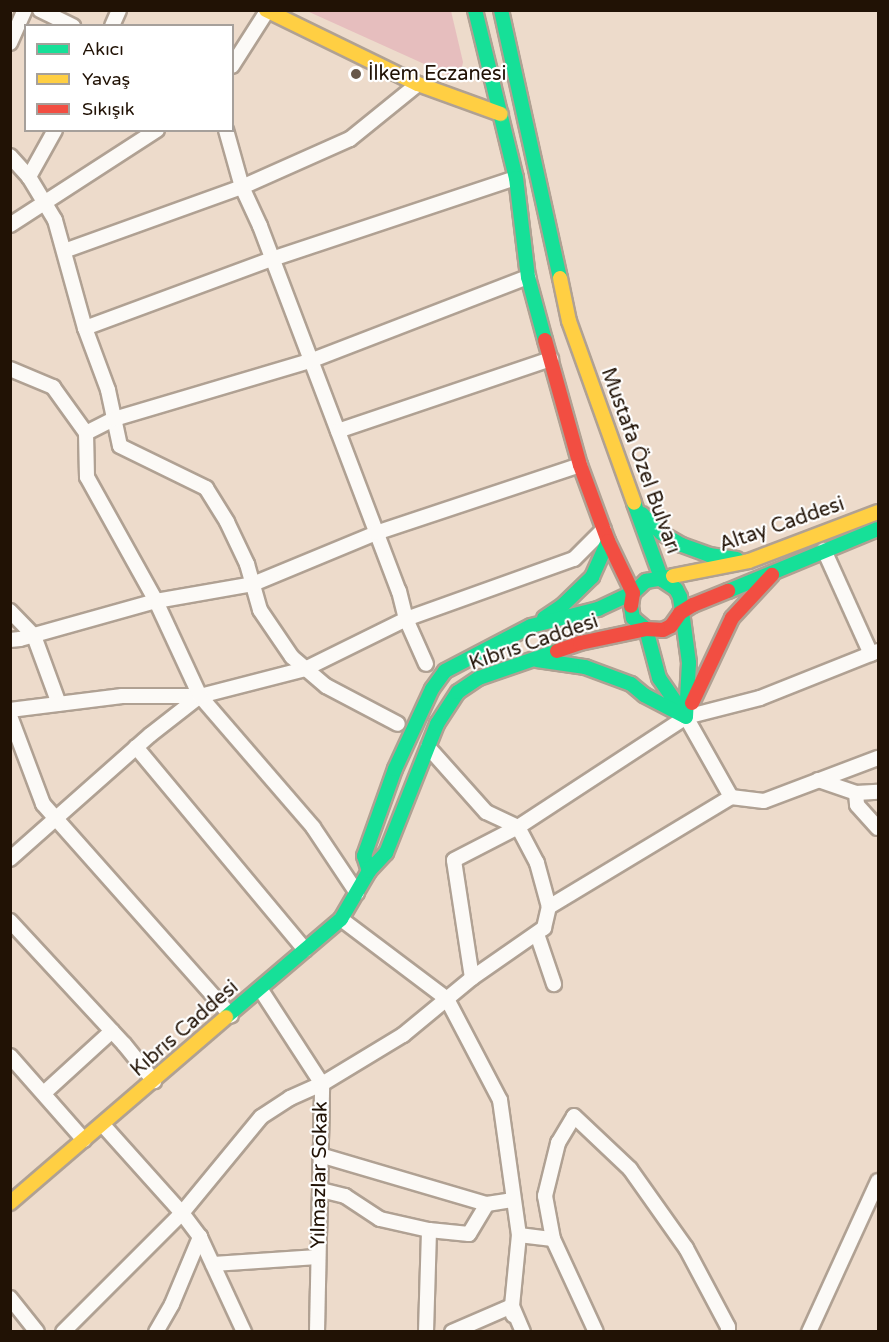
<!DOCTYPE html>
<html>
<head>
<meta charset="utf-8">
<style>
  body { margin:0 }
  #map { position:relative; width:889px; height:1342px; overflow:hidden; background:#eddbcb; font-family:"Varela Round",sans-serif }
  div>[style] { position:absolute }
  .green>* { inset:0; background:#e6bebe }
  .roads { filter:drop-shadow(2px 0 #b0a193) drop-shadow(-2px 0 #b0a193) drop-shadow(0 2px #b0a193) drop-shadow(0 -2px #b0a193) }
  .street>* { height:14px; margin:-7px; padding:0 7px; transform-origin:7px; border-radius:7px; background:#fcfaf7 }
  .fast>* { height:14px; margin:-7px; padding:0 7px; transform-origin:7px; border-radius:7px; background:#16e098 }
  .slow>* { height:14px; margin:-7px; padding:0 7px; transform-origin:7px; border-radius:7px; background:#ffcf43 }
  .jam>* { height:14px; margin:-7px; padding:0 7px; transform-origin:7px; border-radius:7px; background:#f24e42 }
  .dots>* { width:16px; height:16px; translate:-50% -50%; box-sizing:border-box; border:3px solid #fff; border-radius:50% }
  span { translate:-50% -50%; white-space:nowrap; text-align:center; line-height:1.15; -webkit-text-stroke:4.5px #fff; paint-order:stroke }
  .poi-label { font-size:20px; color:#211205 }
  .left { translate:0 -50%; text-align:left }
  .street-label { font-size:20px; color:#211205 }
  .frame { position:absolute; inset:0; border:12px solid #211205; pointer-events:none }
  .legend { position:absolute; left:24px; top:24px; width:210px; height:108px; box-sizing:border-box; background:#fff; border:2px solid #a6a09b; margin:0; padding:8px 10px; list-style:none; font-size:18px; color:#211205 }
  .legend li { display:flex; align-items:center; gap:12px; height:30px }
  .legend b { width:30px; border:2px solid #a6a09b }
</style>
</head>
<body>
<div id="map">
  <div class="green">
    <div style="clip-path:polygon(307px 11px,451px 11px,463px 62px,461px 72px,453px 77px)"></div>
  </div>
  <div class="roads">
    <div class="street">
      <div style="left:40px;top:10px;width:37px;rotate:26deg"></div>
      <div style="left:112px;top:26px;width:17px;rotate:-66deg"></div>
      <div style="left:10px;top:43px;width:36px;rotate:-66deg"></div>
      <div style="left:232px;top:66px;width:65px;rotate:-57.5deg"></div>
      <div style="left:55px;top:130px;width:54px;rotate:119deg"></div>
      <div style="left:29px;top:177px;width:50px;rotate:58.8deg"></div>
      <div style="left:55px;top:220px;width:112px;rotate:74.5deg"></div>
      <div style="left:85px;top:328px;width:66px;rotate:69.6deg"></div>
      <div style="left:108px;top:390px;width:57px;rotate:77.9deg"></div>
      <div style="left:120px;top:446px;width:96px;rotate:26deg"></div>
      <div style="left:206px;top:488px;width:40px;rotate:58deg"></div>
      <div style="left:227px;top:522px;width:47px;rotate:64.5deg"></div>
      <div style="left:247px;top:564px;width:48px;rotate:74.2deg"></div>
      <div style="left:260px;top:610px;width:57px;rotate:55.8deg"></div>
      <div style="left:292px;top:657px;width:45px;rotate:40.5deg"></div>
      <div style="left:326px;top:686px;width:81px;rotate:27.8deg"></div>
      <div style="left:226px;top:130px;width:59px;rotate:74.3deg"></div>
      <div style="left:242px;top:187px;width:43px;rotate:65.2deg"></div>
      <div style="left:260px;top:226px;width:391px;rotate:69.2deg"></div>
      <div style="left:399px;top:591px;width:29px;rotate:76deg"></div>
      <div style="left:406px;top:619px;width:49px;rotate:66deg"></div>
      <div style="left:10px;top:156px;width:28px;rotate:48deg"></div>
      <div style="left:10px;top:225px;width:175px;rotate:-32.9deg"></div>
      <div style="left:64px;top:251px;width:189px;rotate:-19.8deg"></div>
      <div style="left:242px;top:187px;width:118px;rotate:-24deg"></div>
      <div style="left:350px;top:139px;width:87px;rotate:-39deg"></div>
      <div style="left:85px;top:328px;width:199px;rotate:-20.3deg"></div>
      <div style="left:272px;top:259px;width:257px;rotate:-18.4deg"></div>
      <div style="left:10px;top:369px;width:47px;rotate:22.7deg"></div>
      <div style="left:53px;top:387px;width:57px;rotate:54.3deg"></div>
      <div style="left:338px;top:431px;width:225px;rotate:-18.7deg"></div>
      <div style="left:824px;top:550px;width:114px;rotate:65.7deg"></div>
      <div style="left:10px;top:611px;width:35px;rotate:46deg"></div>
      <div style="left:34px;top:636px;width:72px;rotate:69.8deg"></div>
      <div style="left:10px;top:640px;width:10px;rotate:-6deg"></div>
      <div style="left:20px;top:639px;width:141px;rotate:-15.6deg"></div>
      <div style="left:156px;top:601px;width:98px;rotate:-9.9deg"></div>
      <div style="left:253px;top:584px;width:133px;rotate:-22.5deg"></div>
      <div style="left:376px;top:533px;width:215px;rotate:-18.4deg"></div>
      <div style="left:200px;top:696px;width:108px;rotate:-14.4deg"></div>
      <div style="left:305px;top:669px;width:113px;rotate:-26.3deg"></div>
      <div style="left:406px;top:619px;width:178px;rotate:-19.7deg"></div>
      <div style="left:574px;top:559px;width:42px;rotate:-45deg"></div>
      <div style="left:10px;top:710px;width:113px;rotate:-7.1deg"></div>
      <div style="left:122px;top:696px;width:78px"></div>
      <div style="left:200px;top:696px;width:63px;rotate:142deg"></div>
      <div style="left:150px;top:735px;width:187px;rotate:138.5deg"></div>
      <div style="left:10px;top:716px;width:94px;rotate:69.4deg"></div>
      <div style="left:43px;top:804px;width:283px;rotate:48.4deg"></div>
      <div style="left:686px;top:717px;width:92px;rotate:60.6deg"></div>
      <div style="left:731px;top:797px;width:33px;rotate:7deg"></div>
      <div style="left:764px;top:801px;width:122px;rotate:-20.7deg"></div>
      <div style="left:136px;top:747px;width:264px;rotate:50.2deg"></div>
      <div style="left:818px;top:780px;width:40px;rotate:18.9deg"></div>
      <div style="left:856px;top:793px;width:22px;rotate:-3deg"></div>
      <div style="left:856px;top:793px;width:12px;rotate:85deg"></div>
      <div style="left:857px;top:805px;width:31px;rotate:48deg"></div>
      <div style="left:357px;top:893px;width:79px;rotate:-123.7deg"></div>
      <div style="left:313px;top:827px;width:173px;rotate:-130.8deg"></div>
      <div style="left:200px;top:696px;width:105px;rotate:-114.9deg"></div>
      <div style="left:156px;top:601px;width:142px;rotate:-119.1deg"></div>
      <div style="left:87px;top:477px;width:44px;rotate:-91.3deg"></div>
      <div style="left:86px;top:433px;width:31px;rotate:-27deg"></div>
      <div style="left:114px;top:419px;width:204px;rotate:-16.5deg"></div>
      <div style="left:310px;top:361px;width:234px;rotate:-21.1deg"></div>
      <div style="left:549px;top:907px;width:213px;rotate:-31.1deg"></div>
      <div style="left:341px;top:919px;width:133px;rotate:37deg"></div>
      <div style="left:447px;top:999px;width:114px;rotate:62.3deg"></div>
      <div style="left:500px;top:1100px;width:136px;rotate:82deg"></div>
      <div style="left:10px;top:921px;width:168px;rotate:47.2deg"></div>
      <div style="left:124px;top:1044px;width:48px;rotate:51deg"></div>
      <div style="left:537px;top:934px;width:53px;rotate:71.2deg"></div>
      <div style="left:472px;top:978px;width:88px;rotate:-34.8deg"></div>
      <div style="left:544px;top:928px;width:22px;rotate:-77deg"></div>
      <div style="left:549px;top:907px;width:46px;rotate:-105.3deg"></div>
      <div style="left:537px;top:863px;width:41px;rotate:-117.8deg"></div>
      <div style="left:518px;top:827px;width:201px;rotate:-33.2deg"></div>
      <div style="left:686px;top:717px;width:76px;rotate:-14.4deg"></div>
      <div style="left:760px;top:698px;width:127px;rotate:-21.7deg"></div>
      <div style="left:10px;top:1056px;width:112px;rotate:48.6deg"></div>
      <div style="left:44px;top:1093px;width:92px;rotate:-42.4deg"></div>
      <div style="left:103px;top:1125px;width:118px;rotate:48.1deg"></div>
      <div style="left:182px;top:1213px;width:30px;rotate:53deg"></div>
      <div style="left:200px;top:1237px;width:105px;rotate:65.1deg"></div>
      <div style="left:320px;top:1155px;width:174px;rotate:16.4deg"></div>
      <div style="left:487px;top:1204px;width:25px;rotate:-9deg"></div>
      <div style="left:321px;top:1190px;width:25px;rotate:14deg"></div>
      <div style="left:345px;top:1196px;width:42px;rotate:33.3deg"></div>
      <div style="left:380px;top:1219px;width:50px;rotate:12.7deg"></div>
      <div style="left:429px;top:1230px;width:40px;rotate:5.7deg"></div>
      <div style="left:469px;top:1234px;width:35px;rotate:-59deg"></div>
      <div style="left:553px;top:1239px;width:44px;rotate:-100.5deg"></div>
      <div style="left:545px;top:1196px;width:55px;rotate:-76.2deg"></div>
      <div style="left:558px;top:1143px;width:31px;rotate:-59deg"></div>
      <div style="left:574px;top:1116px;width:77px;rotate:43.4deg"></div>
      <div style="left:630px;top:1169px;width:97px;rotate:54.7deg"></div>
      <div style="left:686px;top:1248px;width:89px;rotate:62deg"></div>
      <div style="left:728px;top:1327px;width:5px;rotate:90deg"></div>
      <div style="left:213px;top:1264px;width:105px;rotate:-3.8deg"></div>
      <div style="left:10px;top:1298px;width:43px;rotate:51.5deg"></div>
      <div style="left:63px;top:1332px;width:168px;rotate:-45deg"></div>
      <div style="left:182px;top:1213px;width:124px;rotate:-50.5deg"></div>
      <div style="left:261px;top:1117px;width:35px;rotate:-33deg"></div>
      <div style="left:290px;top:1098px;width:35px;rotate:-24deg"></div>
      <div style="left:322px;top:1084px;width:112px;rotate:-123deg"></div>
      <div style="left:156px;top:1332px;width:32px;rotate:-60deg"></div>
      <div style="left:172px;top:1304px;width:73px;rotate:-67.3deg"></div>
      <div style="left:317px;top:1332px;width:248px;rotate:-88.8deg"></div>
      <div style="left:322px;top:1084px;width:95px;rotate:-31.2deg"></div>
      <div style="left:403px;top:1035px;width:89px;rotate:-39.6deg"></div>
      <div style="left:472px;top:978px;width:119px;rotate:-98.7deg"></div>
      <div style="left:454px;top:860px;width:72px;rotate:-27.3deg"></div>
      <div style="left:518px;top:827px;width:35px;rotate:-155deg"></div>
      <div style="left:486px;top:812px;width:87px;rotate:-131.7deg"></div>
      <div style="left:426px;top:1332px;width:102px;rotate:-88.3deg"></div>
      <div style="left:452px;top:1332px;width:65px;rotate:-23.4deg"></div>
      <div style="left:512px;top:1306px;width:9px;rotate:84deg"></div>
      <div style="left:523px;top:1332px;width:28px;rotate:-113deg"></div>
      <div style="left:512px;top:1306px;width:71px;rotate:-84.4deg"></div>
      <div style="left:519px;top:1235px;width:34px;rotate:7deg"></div>
      <div style="left:553px;top:1239px;width:102px;rotate:65.2deg"></div>
      <div style="left:809px;top:1332px;width:166px;rotate:-65.4deg"></div>
    </div>
    <div class="fast">
      <div style="left:475px;top:10px;width:173px;rotate:76.3deg"></div>
      <div style="left:516px;top:178px;width:100px;rotate:83.1deg"></div>
      <div style="left:528px;top:277px;width:65px;rotate:74.9deg"></div>
      <div style="left:501px;top:10px;width:274px;rotate:77.6deg"></div>
      <div style="left:634px;top:503px;width:82px;rotate:70deg"></div>
      <div style="left:662px;top:580px;width:17px;rotate:33deg"></div>
      <div style="left:676px;top:589px;width:9px;rotate:63deg"></div>
      <div style="left:680px;top:597px;width:67px;rotate:82.2deg"></div>
      <div style="left:689px;top:663px;width:54px;rotate:93.2deg"></div>
      <div style="left:642px;top:514px;width:27px;rotate:45deg"></div>
      <div style="left:661px;top:533px;width:24px;rotate:30deg"></div>
      <div style="left:682px;top:545px;width:29px;rotate:20deg"></div>
      <div style="left:709px;top:555px;width:28px;rotate:8deg"></div>
      <div style="left:728px;top:591px;width:162px;rotate:-22.5deg"></div>
      <div style="left:631px;top:606px;width:12px;rotate:81deg"></div>
      <div style="left:633px;top:618px;width:17px;rotate:40deg"></div>
      <div style="left:646px;top:629px;width:51px;rotate:75.1deg"></div>
      <div style="left:659px;top:678px;width:47px;rotate:55.3deg"></div>
      <div style="left:544px;top:618px;width:22px;rotate:-34deg"></div>
      <div style="left:562px;top:606px;width:42px;rotate:-44deg"></div>
      <div style="left:592px;top:577px;width:39px;rotate:-66deg"></div>
      <div style="left:537px;top:660px;width:49px;rotate:8.3deg"></div>
      <div style="left:585px;top:667px;width:49px;rotate:20.3deg"></div>
      <div style="left:631px;top:684px;width:17px;rotate:40deg"></div>
      <div style="left:644px;top:695px;width:45px;rotate:27.7deg"></div>
      <div style="left:369px;top:871px;width:16px;rotate:-108deg"></div>
      <div style="left:364px;top:856px;width:92px;rotate:-70.4deg"></div>
      <div style="left:395px;top:769px;width:88px;rotate:-65.2deg"></div>
      <div style="left:432px;top:689px;width:22px;rotate:-54deg"></div>
      <div style="left:445px;top:671px;width:97px;rotate:-27.6deg"></div>
      <div style="left:531px;top:626px;width:69px;rotate:-14.2deg"></div>
      <div style="left:598px;top:609px;width:38px;rotate:-25deg"></div>
      <div style="left:633px;top:593px;width:18px;rotate:-43deg"></div>
      <div style="left:646px;top:581px;width:27px;rotate:-10deg"></div>
      <div style="left:226px;top:1017px;width:151px;rotate:-40.4deg"></div>
      <div style="left:341px;top:919px;width:56px;rotate:-59.7deg"></div>
      <div style="left:369px;top:871px;width:25px;rotate:-47deg"></div>
      <div style="left:386px;top:853px;width:139px;rotate:-68.4deg"></div>
      <div style="left:437px;top:724px;width:38px;rotate:-57deg"></div>
      <div style="left:458px;top:692px;width:25px;rotate:-34deg"></div>
      <div style="left:479px;top:678px;width:83px;rotate:-19.1deg"></div>
    </div>
    <div class="slow">
      <div style="left:266px;top:10px;width:169px;rotate:26deg"></div>
      <div style="left:418px;top:84px;width:88px;rotate:19.9deg"></div>
      <div style="left:560px;top:278px;width:44px;rotate:78.2deg"></div>
      <div style="left:569px;top:321px;width:193px;rotate:70.3deg"></div>
      <div style="left:673px;top:576px;width:77px;rotate:-11.2deg"></div>
      <div style="left:749px;top:561px;width:138px;rotate:-20.8deg"></div>
      <div style="left:10px;top:1203px;width:285px;rotate:-40.7deg"></div>
    </div>
    <div class="jam">
      <div style="left:545px;top:340px;width:130px;rotate:74.4deg"></div>
      <div style="left:580px;top:465px;width:81px;rotate:69.8deg"></div>
      <div style="left:608px;top:541px;width:58px;rotate:64.3deg"></div>
      <div style="left:633px;top:593px;width:13px;rotate:99deg"></div>
      <div style="left:557px;top:651px;width:24px;rotate:-19deg"></div>
      <div style="left:580px;top:643px;width:67px;rotate:-12deg"></div>
      <div style="left:646px;top:629px;width:17px;rotate:3deg"></div>
      <div style="left:663px;top:630px;width:9px;rotate:-27deg"></div>
      <div style="left:671px;top:626px;width:16px;rotate:-55deg"></div>
      <div style="left:680px;top:613px;width:15px;rotate:-32deg"></div>
      <div style="left:693px;top:605px;width:38px;rotate:-22deg"></div>
      <div style="left:692px;top:703px;width:94px;rotate:-64.8deg"></div>
      <div style="left:732px;top:618px;width:59px;rotate:-47.1deg"></div>
    </div>
  </div>
  <div class="dots">
    <div style="left:356px;top:74px;background:#68584a"></div>
  </div>
  <div class="poi-label">
    <span class="left" style="left:368px;top:74px">İlkem Eczanesi</span>
  </div>
  <div class="street-label">
    <span style="left:640px;top:461px;rotate:70deg">Mustafa Özel Bulvarı</span>
    <span style="left:782px;top:525px;rotate:-19deg">Altay Caddesi</span>
    <span style="left:534px;top:643px;rotate:-19deg">Kıbrıs Caddesi</span>
    <span style="left:185px;top:1029px;rotate:-41deg">Kıbrıs Caddesi</span>
    <span style="left:320px;top:1175px;rotate:-89deg">Yılmazlar Sokak</span>
  </div>
  <div class="frame"></div>
  <ul class="legend">
  <li><b style="height:8px;background:#16e098"></b>Akıcı</li>
  <li><b style="height:8px;background:#ffcf43"></b>Yavaş</li>
  <li><b style="height:8px;background:#f24e42"></b>Sıkışık</li>
  </ul>
</div>
</body>
</html>
